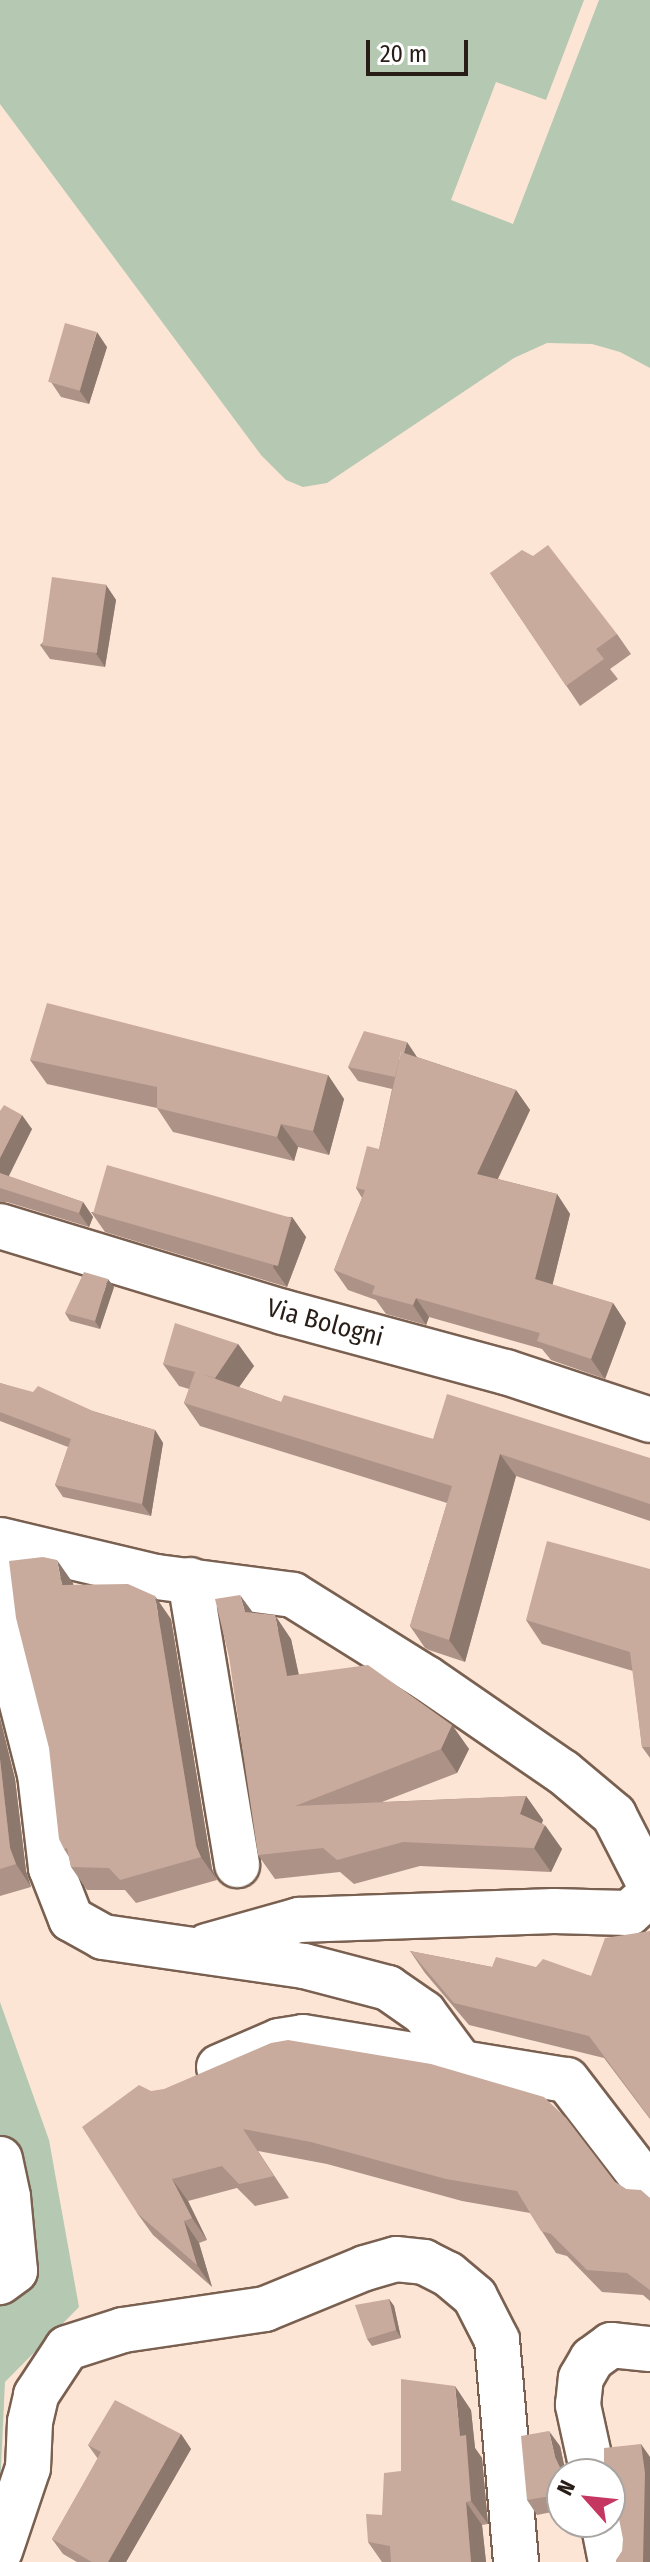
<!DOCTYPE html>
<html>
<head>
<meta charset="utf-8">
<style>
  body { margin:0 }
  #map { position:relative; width:650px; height:2562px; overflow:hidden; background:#fde5d6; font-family:"Fira Sans Condensed",sans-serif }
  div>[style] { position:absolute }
  .green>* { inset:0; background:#b4c8b2 }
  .roads { filter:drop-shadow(2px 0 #796050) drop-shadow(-2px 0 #796050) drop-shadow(0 2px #796050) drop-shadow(0 -2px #796050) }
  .minor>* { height:44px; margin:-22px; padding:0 22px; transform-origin:22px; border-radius:22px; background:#fff }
  .wall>* { inset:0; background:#ad9387 }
  .shaded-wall>* { inset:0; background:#8d786e }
  .building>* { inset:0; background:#c9ab9d; transform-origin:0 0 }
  span { translate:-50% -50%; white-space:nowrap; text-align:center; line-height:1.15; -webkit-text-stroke:7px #fff; paint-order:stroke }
  .street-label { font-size:26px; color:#281d17 }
  .north { position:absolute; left:546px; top:2458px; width:80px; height:80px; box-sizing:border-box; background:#fff; border:2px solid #a9a5a2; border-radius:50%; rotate:297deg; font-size:22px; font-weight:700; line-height:32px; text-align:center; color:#281d17 }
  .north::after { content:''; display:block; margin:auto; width:28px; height:36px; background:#c53660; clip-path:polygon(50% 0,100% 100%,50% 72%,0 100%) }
  .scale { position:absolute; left:366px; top:40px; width:102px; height:36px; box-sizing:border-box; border:4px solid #281d17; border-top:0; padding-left:10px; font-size:24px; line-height:28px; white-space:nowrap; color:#281d17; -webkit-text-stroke:6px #fff; paint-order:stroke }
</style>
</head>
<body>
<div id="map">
  <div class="green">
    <div style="clip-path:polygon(0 0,584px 0,546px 100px,496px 82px,451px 200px,513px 224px,599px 0,650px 0,650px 368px,620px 352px,592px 344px,547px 343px,514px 358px,327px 483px,303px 487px,286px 480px,261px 455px,0 104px)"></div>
    <div style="clip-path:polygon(0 2002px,49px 2140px,79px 2307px,5px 2382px,0 2488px)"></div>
  </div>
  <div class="roads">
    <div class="minor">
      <div style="left:0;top:1226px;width:296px;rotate:16.9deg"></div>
      <div style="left:283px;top:1312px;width:231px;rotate:15.1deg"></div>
      <div style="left:506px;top:1372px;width:152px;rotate:18.4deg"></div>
      <div style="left:0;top:1540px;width:161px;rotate:13.3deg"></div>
      <div style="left:157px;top:1577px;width:137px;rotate:7.5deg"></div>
      <div style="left:293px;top:1595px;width:157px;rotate:32deg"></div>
      <div style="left:426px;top:1678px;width:166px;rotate:34.5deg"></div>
      <div style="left:563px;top:1772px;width:67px;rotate:40.1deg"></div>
      <div style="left:614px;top:1815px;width:79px;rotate:62.8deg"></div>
      <div style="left:190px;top:1580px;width:289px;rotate:80.6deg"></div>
      <div style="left:0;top:1584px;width:61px;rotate:83.5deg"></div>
      <div style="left:7px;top:1645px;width:133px;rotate:75.7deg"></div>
      <div style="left:40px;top:1774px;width:95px;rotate:83.3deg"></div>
      <div style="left:51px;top:1868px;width:55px;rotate:68.6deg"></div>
      <div style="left:71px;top:1919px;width:37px;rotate:29deg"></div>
      <div style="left:103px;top:1937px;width:203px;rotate:8.2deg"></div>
      <div style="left:304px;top:1966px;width:87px;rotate:14.7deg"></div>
      <div style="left:388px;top:1988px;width:44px;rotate:34.8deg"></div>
      <div style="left:424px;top:2013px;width:62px;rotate:53.5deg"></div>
      <div style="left:207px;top:1946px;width:96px;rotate:-15.8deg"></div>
      <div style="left:299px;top:1920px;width:255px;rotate:-2deg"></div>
      <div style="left:554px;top:1911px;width:75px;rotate:1.5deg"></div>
      <div style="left:629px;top:1913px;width:28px;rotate:-42deg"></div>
      <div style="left:219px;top:2067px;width:65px;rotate:-23.4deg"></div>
      <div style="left:279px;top:2041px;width:24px;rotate:-9deg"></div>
      <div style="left:303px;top:2037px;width:267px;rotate:9.3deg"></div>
      <div style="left:567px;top:2080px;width:136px;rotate:52.5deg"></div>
      <div style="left:0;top:2159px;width:39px;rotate:78deg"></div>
      <div style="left:8px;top:2197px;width:74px;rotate:84.6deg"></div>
      <div style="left:15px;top:2271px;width:19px;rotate:144deg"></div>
      <div style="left:593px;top:2474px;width:71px;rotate:-102.3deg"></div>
      <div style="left:578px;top:2405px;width:27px;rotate:-84deg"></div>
      <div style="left:581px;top:2378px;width:22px;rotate:-60deg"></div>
      <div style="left:592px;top:2359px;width:24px;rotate:-36deg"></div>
      <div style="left:611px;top:2345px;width:39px;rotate:6deg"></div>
      <div style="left:603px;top:2522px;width:41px;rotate:78.7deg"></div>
      <div style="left:0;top:2551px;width:88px;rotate:-71.4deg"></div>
      <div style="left:28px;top:2468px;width:46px;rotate:-87.5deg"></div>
      <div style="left:30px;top:2422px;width:28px;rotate:-77deg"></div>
      <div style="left:36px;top:2395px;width:56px;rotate:-56.6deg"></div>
      <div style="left:67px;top:2348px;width:59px;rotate:-17.8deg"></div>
      <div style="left:123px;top:2330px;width:144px;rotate:-8.4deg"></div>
      <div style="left:265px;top:2309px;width:108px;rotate:-22.3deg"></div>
      <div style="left:365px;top:2268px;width:32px;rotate:-16deg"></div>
      <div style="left:396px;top:2259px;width:28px;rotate:6deg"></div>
      <div style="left:424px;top:2262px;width:27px;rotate:27deg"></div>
      <div style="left:448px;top:2274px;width:35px;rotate:40deg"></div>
      <div style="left:475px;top:2297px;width:48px;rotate:62.9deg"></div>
      <div style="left:497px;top:2340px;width:223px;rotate:85.1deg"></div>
    </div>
  </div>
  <div class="wall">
    <div style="clip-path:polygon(107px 347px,89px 404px,61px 397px,51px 382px)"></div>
    <div style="clip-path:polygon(490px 573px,617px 634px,631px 654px,610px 669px,618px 679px,580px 706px)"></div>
    <div style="clip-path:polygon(106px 585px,116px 600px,105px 667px,50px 659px,40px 645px)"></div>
    <div style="clip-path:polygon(417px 1057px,516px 1090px,530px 1110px,498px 1179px,557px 1194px,570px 1214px,552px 1285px,613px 1303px,626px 1323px,605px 1379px,551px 1360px,542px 1349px,429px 1317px,426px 1325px,386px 1314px,376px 1300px,348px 1290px,334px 1270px,362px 1198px,356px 1188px,379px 1149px,392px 1089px,358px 1081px,348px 1067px)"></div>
    <div style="clip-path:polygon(30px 1060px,328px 1075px,344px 1099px,329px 1155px,298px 1147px,294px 1161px,173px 1132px,157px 1108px,47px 1084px)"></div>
    <div style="clip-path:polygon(0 1111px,32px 1129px,8px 1176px,83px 1202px,93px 1217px,89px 1227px,7px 1202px,0 1202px)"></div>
    <div style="clip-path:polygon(91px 1212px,292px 1217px,306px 1237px,287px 1287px,105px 1232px)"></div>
    <div style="clip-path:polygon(114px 1287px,100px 1329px,70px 1321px,65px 1313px)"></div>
    <div style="clip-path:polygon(238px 1344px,254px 1366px,239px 1387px,281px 1402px,433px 1439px,650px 1458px,650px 1521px,516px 1476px,465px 1662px,429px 1650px,425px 1648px,410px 1626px,447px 1503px,200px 1426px,184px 1403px,189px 1389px,179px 1386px,163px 1364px)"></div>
    <div style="clip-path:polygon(0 1383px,155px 1430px,163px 1443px,151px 1516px,63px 1497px,55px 1485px,68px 1447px,0 1421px)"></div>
    <div style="clip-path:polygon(650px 1569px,650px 1758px,642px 1747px,633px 1671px,542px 1644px,526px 1620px)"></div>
    <div style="clip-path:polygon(73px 1583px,73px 1585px,171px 1619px,212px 1869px,217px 1880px,136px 1903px,125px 1890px,87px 1890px,71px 1867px,69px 1857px,64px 1849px)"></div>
    <div style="clip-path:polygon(253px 1613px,291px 1639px,299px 1675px,452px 1725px,469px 1749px,457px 1773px,382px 1802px,526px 1796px,543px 1820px,542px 1823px,562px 1849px,551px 1872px,420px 1866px,354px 1884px,340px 1872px,275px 1879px,258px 1855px)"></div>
    <div style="clip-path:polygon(0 1718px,15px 1779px,26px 1871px,31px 1887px,0 1896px)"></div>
    <div style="clip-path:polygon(650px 1931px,650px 2119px,604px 2058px,469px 2025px,425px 1973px,410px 1951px,492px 1967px,536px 1967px,591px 1976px)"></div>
    <div style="clip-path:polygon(151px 2091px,615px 2182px,626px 2189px,650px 2198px,650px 2301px,643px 2295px,602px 2292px,567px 2256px,556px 2253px,530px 2213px,462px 2201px,327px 2164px,258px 2151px,289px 2198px,255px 2206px,237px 2188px,188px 2201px,207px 2240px,199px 2243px,212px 2287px,153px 2235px,137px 2213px)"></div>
    <div style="clip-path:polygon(389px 2299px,394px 2306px,401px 2338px,372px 2346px,367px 2339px)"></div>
    <div style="clip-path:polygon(471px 2410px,475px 2448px,482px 2458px,488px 2524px,482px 2525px,486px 2562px,382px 2562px,368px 2542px,382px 2515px,401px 2471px)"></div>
    <div style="clip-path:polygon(181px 2434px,191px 2449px,126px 2562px,77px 2562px,63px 2554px,52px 2539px,98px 2459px,88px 2445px)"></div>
    <div style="clip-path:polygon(560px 2446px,566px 2474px,562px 2474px,562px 2510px,537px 2515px,527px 2500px)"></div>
  </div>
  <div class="shaded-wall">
    <div style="clip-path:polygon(97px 332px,107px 347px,89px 404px,79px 390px)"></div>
    <div style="clip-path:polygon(106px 585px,116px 600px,105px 667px,95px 652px)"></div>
    <div style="clip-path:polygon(407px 1042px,417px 1057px,406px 1092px,396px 1078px)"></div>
    <div style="clip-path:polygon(328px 1075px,344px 1099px,329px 1155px,313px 1131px)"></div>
    <div style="clip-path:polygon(516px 1090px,530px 1110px,491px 1193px,477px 1174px)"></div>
    <div style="clip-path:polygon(22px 1115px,32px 1129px,4px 1186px,0 1180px,0 1158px)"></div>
    <div style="clip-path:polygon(281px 1124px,298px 1147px,294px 1161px,277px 1137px)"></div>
    <div style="clip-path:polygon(557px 1194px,570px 1214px,549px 1299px,535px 1279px)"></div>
    <div style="clip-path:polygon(83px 1202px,93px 1217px,89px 1227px,79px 1213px)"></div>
    <div style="clip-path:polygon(292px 1217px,306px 1237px,287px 1287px,273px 1267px)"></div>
    <div style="clip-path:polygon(108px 1279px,114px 1287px,100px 1329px,95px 1321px)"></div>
    <div style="clip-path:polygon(416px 1298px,429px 1317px,426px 1325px,413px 1305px)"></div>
    <div style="clip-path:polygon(613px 1303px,626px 1323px,605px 1379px,591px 1359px)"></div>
    <div style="clip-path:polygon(238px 1344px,254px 1366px,230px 1400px,215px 1378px)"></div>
    <div style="clip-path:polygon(155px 1430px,163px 1443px,151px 1516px,142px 1504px)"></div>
    <div style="clip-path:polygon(500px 1454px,516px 1476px,465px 1662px,449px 1640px)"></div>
    <div style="clip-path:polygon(57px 1560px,73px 1583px,78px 1608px,62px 1585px)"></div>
    <div style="clip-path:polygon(240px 1595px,257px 1618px,245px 1612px)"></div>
    <div style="clip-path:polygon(155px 1596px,171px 1619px,212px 1869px,217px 1880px,201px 1857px,196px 1846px)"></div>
    <div style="clip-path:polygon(275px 1615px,291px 1639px,304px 1700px,287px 1676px)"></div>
    <div style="clip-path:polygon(0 1718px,15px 1779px,26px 1871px,31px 1887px,16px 1864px,10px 1848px,0 1759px)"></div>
    <div style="clip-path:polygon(452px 1725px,469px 1749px,457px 1773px,441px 1749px)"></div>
    <div style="clip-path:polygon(526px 1796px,543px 1820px,536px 1838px,520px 1814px)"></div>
    <div style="clip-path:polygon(545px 1825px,562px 1849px,551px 1872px,534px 1848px)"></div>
    <div style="clip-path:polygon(172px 2179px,188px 2201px,207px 2240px,192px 2218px)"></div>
    <div style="clip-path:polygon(184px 2221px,199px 2243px,212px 2287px,197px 2265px)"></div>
    <div style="clip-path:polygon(389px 2299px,394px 2306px,401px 2338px,396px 2330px)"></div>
    <div style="clip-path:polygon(455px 2386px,471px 2410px,475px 2448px,482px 2458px,488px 2524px,471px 2501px,460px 2436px)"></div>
    <div style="clip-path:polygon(549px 2431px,560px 2446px,566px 2474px,563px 2474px,555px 2457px)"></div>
    <div style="clip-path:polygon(181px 2434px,191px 2449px,126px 2562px,108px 2562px)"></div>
    <div style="clip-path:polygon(641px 2444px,650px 2457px,650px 2562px,643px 2562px)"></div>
    <div style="clip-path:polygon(466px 2502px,482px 2525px,486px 2562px,471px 2562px)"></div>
  </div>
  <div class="building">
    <div style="left:65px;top:323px;width:33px;height:61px;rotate:16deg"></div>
    <div style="clip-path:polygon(548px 545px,617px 634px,596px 649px,604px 659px,566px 686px,490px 573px,522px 550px,533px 556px)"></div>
    <div style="left:52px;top:577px;width:55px;height:69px;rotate:8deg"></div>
    <div style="clip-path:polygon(47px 1003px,328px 1075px,313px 1131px,281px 1124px,277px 1137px,157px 1108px,157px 1087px,30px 1060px)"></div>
    <div style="clip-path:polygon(364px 1031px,407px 1042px,404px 1053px,401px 1052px,395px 1077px,348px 1067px)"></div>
    <div style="clip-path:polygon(401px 1052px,516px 1090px,477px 1174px,557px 1194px,535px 1279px,613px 1303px,591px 1359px,537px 1341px,540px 1333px,416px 1298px,413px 1305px,372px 1294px,375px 1286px,334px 1270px,365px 1190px,356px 1188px,367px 1146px,379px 1149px)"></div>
    <div style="clip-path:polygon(4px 1105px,22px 1115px,0 1158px,0 1111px)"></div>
    <div style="left:107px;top:1165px;width:192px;height:50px;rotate:16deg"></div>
    <div style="clip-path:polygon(0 1173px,83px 1202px,79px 1213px,0 1188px)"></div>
    <div style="clip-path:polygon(84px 1272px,108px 1279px,95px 1321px,65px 1313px)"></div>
    <div style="clip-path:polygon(175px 1323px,238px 1344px,215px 1378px,202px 1374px,281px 1402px,284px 1395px,433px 1439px,447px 1394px,650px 1458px,650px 1504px,500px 1454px,449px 1640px,413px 1628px,410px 1626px,452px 1486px,184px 1403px,195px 1372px,163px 1364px)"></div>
    <div style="clip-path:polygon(0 1383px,33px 1392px,38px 1386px,93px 1411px,155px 1430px,142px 1504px,55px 1485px,71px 1439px,0 1412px)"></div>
    <div style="clip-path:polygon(547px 1541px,650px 1569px,650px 1747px,642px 1747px,630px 1652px,526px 1620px)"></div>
    <div style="clip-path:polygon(43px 1557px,57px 1560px,62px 1585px,128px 1584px,155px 1596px,196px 1846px,201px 1857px,120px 1880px,109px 1868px,71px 1867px,67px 1848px,64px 1849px,59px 1839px,49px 1748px,16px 1618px,9px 1561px)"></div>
    <div style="clip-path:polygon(240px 1595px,245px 1612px,275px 1615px,287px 1676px,368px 1665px,452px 1725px,441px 1749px,295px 1806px,526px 1796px,520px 1814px,545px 1825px,534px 1848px,403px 1842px,337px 1860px,323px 1848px,258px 1855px,229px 1657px,215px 1599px)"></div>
    <div style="clip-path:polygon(0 1759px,10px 1848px,16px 1864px,0 1869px)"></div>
    <div style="clip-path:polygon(650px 1931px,650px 2118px,589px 2036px,454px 2003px,410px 1951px,492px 1967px,496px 1957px,536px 1967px,543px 1959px,591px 1976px,605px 1938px)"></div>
    <div style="clip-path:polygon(288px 2040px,431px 2064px,544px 2097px,566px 2118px,615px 2182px,626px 2189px,641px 2190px,650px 2198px,650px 2290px,627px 2273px,587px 2270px,551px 2234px,541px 2231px,517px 2191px,446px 2179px,311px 2142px,243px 2129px,274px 2176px,239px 2184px,222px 2166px,172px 2179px,192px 2218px,184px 2221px,197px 2265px,137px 2213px,82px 2127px,139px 2085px,151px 2091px,164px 2089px,271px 2043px)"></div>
    <div style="clip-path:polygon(389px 2299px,396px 2330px,367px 2339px,355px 2305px)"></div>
    <div style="clip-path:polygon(401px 2379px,455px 2386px,460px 2436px,466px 2435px,471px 2501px,466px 2502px,471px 2562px,391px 2562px,390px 2546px,368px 2542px,366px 2514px,382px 2515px,384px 2473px,401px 2471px)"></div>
    <div style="clip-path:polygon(115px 2400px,181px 2434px,108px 2562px,92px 2562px,52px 2539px,101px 2452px,88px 2445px)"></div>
    <div style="clip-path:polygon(549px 2431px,555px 2457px,563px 2474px,562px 2474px,562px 2494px,527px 2500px,521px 2436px)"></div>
    <div style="clip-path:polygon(641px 2444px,645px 2473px,643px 2562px,616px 2562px,616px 2560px,622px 2551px,623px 2539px,615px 2499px,610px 2492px,610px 2474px,593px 2474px,604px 2464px,604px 2448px)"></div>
  </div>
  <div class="street-label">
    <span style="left:325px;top:1323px;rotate:15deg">Via Bologni</span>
  </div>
  <div class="north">N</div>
  <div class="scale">20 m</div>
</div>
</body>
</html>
